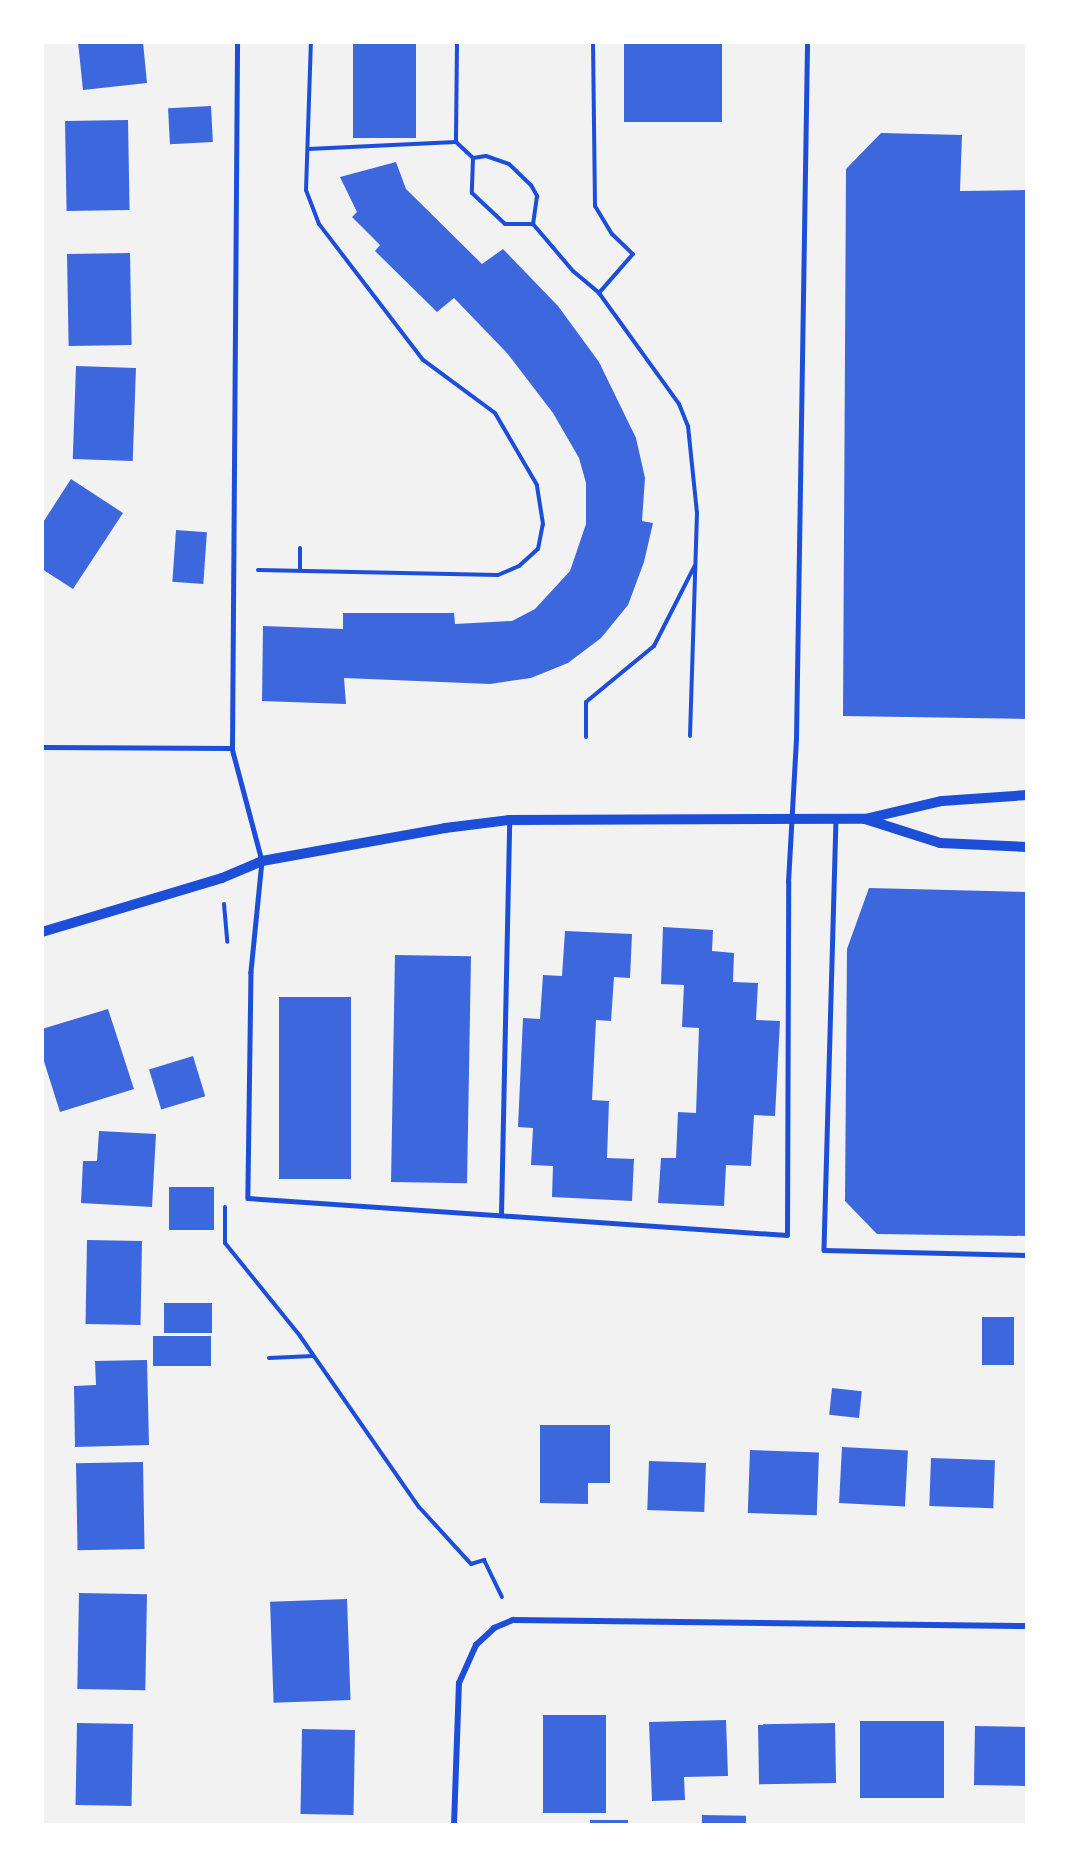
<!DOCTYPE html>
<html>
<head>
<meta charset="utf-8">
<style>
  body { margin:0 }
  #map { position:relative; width:1069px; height:1867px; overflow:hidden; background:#f2f2f2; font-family:Merriweather,serif }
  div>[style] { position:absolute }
  .building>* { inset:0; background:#3d67dc; transform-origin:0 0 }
  .path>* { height:4px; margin:-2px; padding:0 2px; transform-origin:2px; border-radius:2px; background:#1d4ed8 }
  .service>* { height:4.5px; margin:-2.25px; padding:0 2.25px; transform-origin:2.25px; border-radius:2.25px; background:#1d4ed8 }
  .minor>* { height:6px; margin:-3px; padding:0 3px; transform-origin:3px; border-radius:3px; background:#1d4ed8 }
  .tertiary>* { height:10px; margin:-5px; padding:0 5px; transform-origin:5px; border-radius:5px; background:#1d4ed8 }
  span { translate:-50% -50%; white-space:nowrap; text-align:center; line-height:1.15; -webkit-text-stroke:4.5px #fff; paint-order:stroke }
  .frame { position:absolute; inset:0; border:44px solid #fff; pointer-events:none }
</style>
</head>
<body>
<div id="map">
  <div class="building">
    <div style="clip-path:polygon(78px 42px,143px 42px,147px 83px,83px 90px)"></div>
    <div style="left:353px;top:42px;width:63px;height:96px"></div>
    <div style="left:624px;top:42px;width:98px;height:80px"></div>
    <div style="left:211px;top:106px;width:36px;height:43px;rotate:87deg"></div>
    <div style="left:128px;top:120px;width:90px;height:63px;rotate:89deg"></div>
    <div style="clip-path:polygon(881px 133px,962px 135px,960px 191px,1027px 190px,1027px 719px,843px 716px,846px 169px)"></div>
    <div style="clip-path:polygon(396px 162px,406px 189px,482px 264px,503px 249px,558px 306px,599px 362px,636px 438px,645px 478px,642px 521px,653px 523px,644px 562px,628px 605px,601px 638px,568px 663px,531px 678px,490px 684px,344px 678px,346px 704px,262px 701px,263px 626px,343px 629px,343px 613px,454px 613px,455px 624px,512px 621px,535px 609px,570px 571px,586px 524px,586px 483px,579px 458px,553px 413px,507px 353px,454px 298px,437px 312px,375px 251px,380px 245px,352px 217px,357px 212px,340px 177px)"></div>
    <div style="left:130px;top:253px;width:92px;height:63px;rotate:89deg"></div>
    <div style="left:76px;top:366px;width:60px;height:93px;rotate:2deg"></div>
    <div style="clip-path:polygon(71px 479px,123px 513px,73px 589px,42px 569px,42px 524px)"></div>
    <div style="left:176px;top:530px;width:31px;height:52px;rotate:4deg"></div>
    <div style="clip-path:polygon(869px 888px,1027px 892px,1027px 1236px,877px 1234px,845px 1201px,847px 949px)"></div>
    <div style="clip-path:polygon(663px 927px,713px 930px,712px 951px,734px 953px,733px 982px,758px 983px,756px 1020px,780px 1021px,775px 1116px,754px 1115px,751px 1166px,726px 1165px,724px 1206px,658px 1203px,661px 1158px,676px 1158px,678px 1112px,696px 1113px,699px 1028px,682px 1027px,684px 985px,661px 984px)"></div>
    <div style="clip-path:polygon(565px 931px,632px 934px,630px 978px,614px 977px,611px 1021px,596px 1020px,592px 1100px,609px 1101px,607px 1158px,634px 1159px,632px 1201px,552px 1197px,553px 1166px,531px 1165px,533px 1128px,518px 1127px,523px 1018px,540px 1019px,543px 975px,562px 976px)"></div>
    <div style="left:395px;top:955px;width:76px;height:227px;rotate:1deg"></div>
    <div style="left:279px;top:997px;width:72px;height:182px"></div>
    <div style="clip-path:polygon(108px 1009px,134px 1089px,60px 1112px,42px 1055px,42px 1029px)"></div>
    <div style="left:193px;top:1056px;width:42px;height:46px;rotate:73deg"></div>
    <div style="clip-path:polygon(99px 1131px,156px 1134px,152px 1207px,81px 1203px,83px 1161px,97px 1161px)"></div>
    <div style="left:169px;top:1187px;width:45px;height:43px"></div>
    <div style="left:87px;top:1240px;width:55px;height:84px;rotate:1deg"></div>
    <div style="left:212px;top:1303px;width:30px;height:48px;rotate:90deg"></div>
    <div style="left:982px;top:1317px;width:32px;height:48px"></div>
    <div style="left:211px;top:1336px;width:30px;height:58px;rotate:90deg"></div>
    <div style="clip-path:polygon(147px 1360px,149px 1445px,75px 1447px,74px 1386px,96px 1385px,95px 1361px)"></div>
    <div style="left:832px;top:1388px;width:30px;height:27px;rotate:6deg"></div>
    <div style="clip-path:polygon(540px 1425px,610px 1425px,610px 1483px,588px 1483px,588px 1504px,540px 1503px)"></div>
    <div style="left:842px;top:1447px;width:66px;height:56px;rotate:3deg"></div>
    <div style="left:750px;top:1450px;width:69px;height:63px;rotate:2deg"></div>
    <div style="left:931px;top:1458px;width:64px;height:48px;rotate:2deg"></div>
    <div style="left:649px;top:1461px;width:57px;height:49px;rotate:2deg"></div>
    <div style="left:143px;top:1462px;width:87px;height:67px;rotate:89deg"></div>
    <div style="left:79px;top:1593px;width:68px;height:96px;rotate:1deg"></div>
    <div style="left:347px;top:1599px;width:101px;height:77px;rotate:88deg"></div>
    <div style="left:543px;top:1715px;width:63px;height:98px"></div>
    <div style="clip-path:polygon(726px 1720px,728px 1776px,684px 1777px,685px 1800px,652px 1801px,649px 1722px)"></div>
    <div style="left:860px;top:1721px;width:84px;height:77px"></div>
    <div style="left:77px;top:1723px;width:56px;height:82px;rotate:1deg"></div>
    <div style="left:835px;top:1723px;width:60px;height:77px;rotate:89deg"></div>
    <div style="left:975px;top:1726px;width:52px;height:59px;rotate:1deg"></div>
    <div style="left:302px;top:1729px;width:53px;height:85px;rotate:1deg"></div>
    <div style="left:702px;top:1815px;width:44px;height:10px;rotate:1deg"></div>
    <div style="left:590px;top:1820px;width:38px;height:5px"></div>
  </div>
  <div class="path">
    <div style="left:457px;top:42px;width:100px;rotate:90.6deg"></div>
    <div style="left:456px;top:142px;width:23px;rotate:43deg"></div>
    <div style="left:473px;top:158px;width:13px;rotate:-9deg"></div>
    <div style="left:486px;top:156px;width:24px;rotate:19deg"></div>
    <div style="left:509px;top:164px;width:30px;rotate:44deg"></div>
    <div style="left:531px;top:185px;width:13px;rotate:61deg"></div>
    <div style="left:537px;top:196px;width:28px;rotate:98deg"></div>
    <div style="left:533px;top:224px;width:62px;rotate:49.6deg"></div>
    <div style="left:573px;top:271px;width:34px;rotate:40deg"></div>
    <div style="left:599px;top:293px;width:137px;rotate:54.2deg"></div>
    <div style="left:679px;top:404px;width:24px;rotate:68deg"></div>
    <div style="left:688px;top:426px;width:87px;rotate:84.1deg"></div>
    <div style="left:697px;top:513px;width:223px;rotate:91.8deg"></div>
    <div style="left:593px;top:42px;width:164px;rotate:89.3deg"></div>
    <div style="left:595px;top:206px;width:33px;rotate:59deg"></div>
    <div style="left:612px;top:234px;width:29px;rotate:44deg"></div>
    <div style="left:633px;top:254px;width:52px;rotate:131.1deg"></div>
    <div style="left:308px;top:149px;width:148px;rotate:-2.7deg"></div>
    <div style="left:473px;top:158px;width:35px;rotate:92deg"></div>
    <div style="left:472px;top:193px;width:45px;rotate:43.2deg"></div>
    <div style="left:505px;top:224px;width:28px"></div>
    <div style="left:258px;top:570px;width:240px;rotate:1.2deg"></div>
    <div style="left:498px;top:575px;width:23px;rotate:-23deg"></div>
    <div style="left:519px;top:566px;width:25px;rotate:-42deg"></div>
    <div style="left:538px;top:549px;width:25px;rotate:-79deg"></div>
    <div style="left:543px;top:524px;width:39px;rotate:-99deg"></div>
    <div style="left:537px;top:485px;width:83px;rotate:-120.3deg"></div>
    <div style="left:495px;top:413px;width:89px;rotate:-143.6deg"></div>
    <div style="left:423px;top:360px;width:171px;rotate:-127.4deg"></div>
    <div style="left:319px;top:224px;width:36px;rotate:-111deg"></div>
    <div style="left:306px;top:190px;width:148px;rotate:-88.1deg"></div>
    <div style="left:300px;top:570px;width:22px;rotate:-90deg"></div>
    <div style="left:586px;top:737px;width:35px;rotate:-90deg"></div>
    <div style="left:586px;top:702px;width:88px;rotate:-39.5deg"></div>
    <div style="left:654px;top:646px;width:89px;rotate:-63.1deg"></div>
    <div style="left:224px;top:904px;width:38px;rotate:85deg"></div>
    <div style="left:225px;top:1207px;width:36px;rotate:90deg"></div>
    <div style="left:225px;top:1243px;width:119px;rotate:51.1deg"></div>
    <div style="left:300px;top:1336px;width:208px;rotate:55.2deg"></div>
    <div style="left:419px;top:1507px;width:77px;rotate:47.6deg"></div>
    <div style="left:471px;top:1564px;width:14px;rotate:-17deg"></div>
    <div style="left:484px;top:1560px;width:41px;rotate:64.1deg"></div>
    <div style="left:269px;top:1358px;width:44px;rotate:-2.6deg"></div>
  </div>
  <div class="service">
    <div style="left:42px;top:747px;width:190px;rotate:0.3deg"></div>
    <div style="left:232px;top:748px;width:117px;rotate:75.1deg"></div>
    <div style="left:262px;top:861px;width:112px;rotate:95.7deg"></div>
    <div style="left:251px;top:972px;width:226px;rotate:90.8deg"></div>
    <div style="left:248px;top:1198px;width:540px;rotate:3.93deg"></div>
    <div style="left:787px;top:1235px;width:353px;rotate:-89.8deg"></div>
    <div style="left:788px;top:882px;width:144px;rotate:-86.8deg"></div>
    <div style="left:796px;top:738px;width:696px;rotate:-89.09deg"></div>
    <div style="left:232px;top:748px;width:706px;rotate:-89.59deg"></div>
    <div style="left:836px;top:819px;width:431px;rotate:91.6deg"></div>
    <div style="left:824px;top:1250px;width:203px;rotate:1.4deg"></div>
    <div style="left:501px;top:1214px;width:393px;rotate:-88.8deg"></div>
  </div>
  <div class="minor">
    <div style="left:454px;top:1825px;width:142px;rotate:-88deg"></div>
    <div style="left:459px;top:1683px;width:42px;rotate:-65.9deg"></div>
    <div style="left:476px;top:1645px;width:25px;rotate:-43deg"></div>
    <div style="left:494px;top:1628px;width:21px;rotate:-23deg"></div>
    <div style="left:513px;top:1620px;width:514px;rotate:0.67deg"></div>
  </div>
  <div class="tertiary">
    <div style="left:865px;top:819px;width:79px;rotate:17.7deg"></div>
    <div style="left:940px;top:843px;width:87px;rotate:2.6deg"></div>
    <div style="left:42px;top:932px;width:188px;rotate:-16.7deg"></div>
    <div style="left:222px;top:878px;width:43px;rotate:-23deg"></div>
    <div style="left:262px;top:861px;width:186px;rotate:-10.2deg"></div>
    <div style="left:445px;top:828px;width:64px;rotate:-7.1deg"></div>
    <div style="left:509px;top:820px;width:356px;rotate:-0.2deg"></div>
    <div style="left:865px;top:819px;width:79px;rotate:-13.2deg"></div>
    <div style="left:942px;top:801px;width:85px;rotate:-4deg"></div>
  </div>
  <div class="frame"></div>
</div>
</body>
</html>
